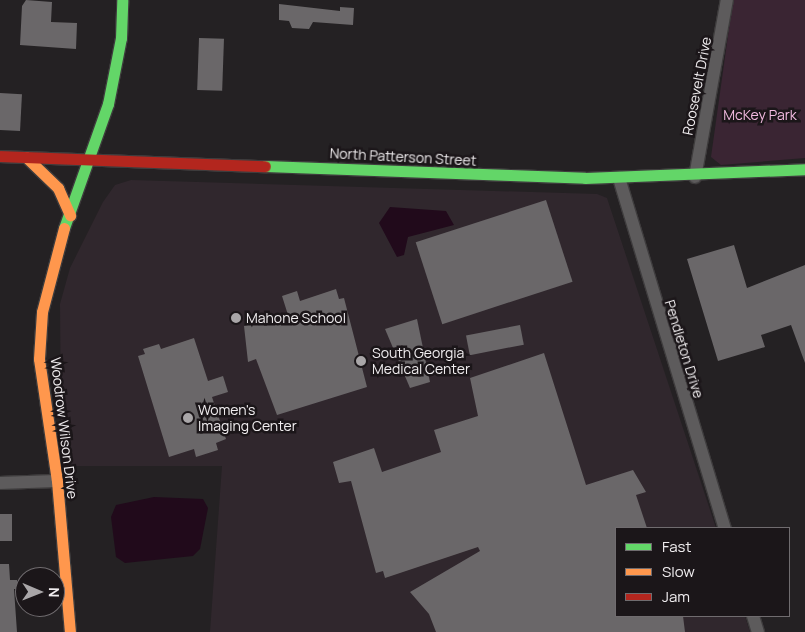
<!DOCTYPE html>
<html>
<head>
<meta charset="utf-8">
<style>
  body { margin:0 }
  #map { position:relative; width:805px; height:632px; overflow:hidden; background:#242123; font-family:Manrope,sans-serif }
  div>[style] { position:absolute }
  .built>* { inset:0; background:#30272d }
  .green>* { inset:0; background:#3a2533 }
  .water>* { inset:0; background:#210a1b }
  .building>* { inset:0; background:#6a6769; transform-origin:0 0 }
  .roads { filter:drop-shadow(1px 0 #3e3c3d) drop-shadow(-1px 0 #3e3c3d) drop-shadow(0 1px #3e3c3d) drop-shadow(0 -1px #3e3c3d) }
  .street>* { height:12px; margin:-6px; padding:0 6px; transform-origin:6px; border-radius:6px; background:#5d5b5c }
  .fast>* { height:11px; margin:-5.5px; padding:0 5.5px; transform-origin:5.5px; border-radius:5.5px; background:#63d668 }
  .slow>* { height:11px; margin:-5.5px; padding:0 5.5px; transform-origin:5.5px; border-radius:5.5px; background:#ff974d }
  .jam>* { height:11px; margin:-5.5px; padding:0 5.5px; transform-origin:5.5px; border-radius:5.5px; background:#b3261e }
  .dots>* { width:14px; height:14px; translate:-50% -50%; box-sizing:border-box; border:2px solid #1b1619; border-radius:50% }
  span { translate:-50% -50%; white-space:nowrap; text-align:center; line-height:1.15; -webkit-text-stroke:5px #1b1619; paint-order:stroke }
  .street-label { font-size:14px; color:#f0edef }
  .park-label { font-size:14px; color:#f2bae0 }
  .poi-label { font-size:14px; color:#f0edef }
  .left { translate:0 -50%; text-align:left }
  .legend { position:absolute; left:615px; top:527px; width:175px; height:90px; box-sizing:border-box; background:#1b1619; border:1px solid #706c6f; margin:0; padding:6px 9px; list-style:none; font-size:15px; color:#f0edef }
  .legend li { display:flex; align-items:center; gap:10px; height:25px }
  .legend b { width:25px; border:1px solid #706c6f }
  .north { position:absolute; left:15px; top:567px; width:50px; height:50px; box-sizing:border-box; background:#1b1619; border:1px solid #706c6f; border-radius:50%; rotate:91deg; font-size:14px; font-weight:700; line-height:20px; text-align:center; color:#f0edef }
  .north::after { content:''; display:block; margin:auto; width:18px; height:22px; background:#a9a6a8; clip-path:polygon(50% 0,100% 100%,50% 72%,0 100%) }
</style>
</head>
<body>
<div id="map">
  <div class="built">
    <div style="clip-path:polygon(131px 180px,597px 194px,607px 198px,716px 528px,616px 528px,616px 616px,745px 616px,750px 632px,210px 632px,222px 466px,66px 466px,61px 417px,60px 304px,70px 268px,103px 202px,115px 185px)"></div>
  </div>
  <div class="green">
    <div style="clip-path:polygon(733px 0,805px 0,805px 158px,721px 165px,711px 157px)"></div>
  </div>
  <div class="water">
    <div style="clip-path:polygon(390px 207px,446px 211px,454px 225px,408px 237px,404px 255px,397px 257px,379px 223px)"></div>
    <div style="clip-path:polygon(154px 497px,203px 499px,208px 508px,200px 549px,193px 556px,125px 563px,116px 557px,111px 517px,116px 505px)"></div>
  </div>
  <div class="building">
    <div style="clip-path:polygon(26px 0,52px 2px,51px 22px,77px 23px,76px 49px,20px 45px,22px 6px)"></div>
    <div style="clip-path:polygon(279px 4px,340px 11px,340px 7px,354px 8px,353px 25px,313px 22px,309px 29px,292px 28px,289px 21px,279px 20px)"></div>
    <div style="left:199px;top:38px;width:25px;height:52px;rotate:2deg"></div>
    <div style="left:0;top:93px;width:22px;height:37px;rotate:3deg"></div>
    <div style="left:546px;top:200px;width:86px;height:137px;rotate:72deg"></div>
    <div style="clip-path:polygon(734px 245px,747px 288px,805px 265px,805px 363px,791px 325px,761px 335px,765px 347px,718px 361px,687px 259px)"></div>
    <div style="clip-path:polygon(336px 289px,339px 299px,344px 298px,367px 387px,277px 415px,256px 359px,248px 362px,244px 326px,288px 315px,282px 296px,297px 291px,300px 301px)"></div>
    <div style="clip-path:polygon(417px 319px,430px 382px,410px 388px,385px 329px)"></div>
    <div style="left:520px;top:325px;width:20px;height:55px;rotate:79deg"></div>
    <div style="clip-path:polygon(194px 338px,208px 381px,223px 376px,228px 392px,212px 397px,226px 439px,216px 443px,218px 450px,196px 457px,194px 449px,169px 457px,138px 356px,145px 354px,143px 349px,159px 344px,161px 349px)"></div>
    <div style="clip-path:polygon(544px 353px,586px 485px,633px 470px,646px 492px,636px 495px,647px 528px,616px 528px,616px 616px,683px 616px,685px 632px,436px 632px,429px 614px,410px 592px,480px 551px,478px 547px,385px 578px,383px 571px,376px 573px,351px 481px,339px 483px,333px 462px,374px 448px,382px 472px,441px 452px,434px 430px,478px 416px,470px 378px)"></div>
    <div style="left:0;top:514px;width:12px;height:27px"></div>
    <div style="clip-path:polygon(0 564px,9px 564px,10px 580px,17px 580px,17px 589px,14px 589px,17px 632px,0 632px)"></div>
  </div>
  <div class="roads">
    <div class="street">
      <div style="left:695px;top:177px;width:180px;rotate:-79.8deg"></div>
      <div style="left:619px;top:178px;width:366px;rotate:73.2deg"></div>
      <div style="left:0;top:483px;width:57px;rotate:-2deg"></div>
      <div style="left:753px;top:616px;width:17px;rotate:73deg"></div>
    </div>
    <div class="fast">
      <div style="left:265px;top:166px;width:320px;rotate:2.1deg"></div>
      <div style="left:585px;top:178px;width:220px;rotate:-2.3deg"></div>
      <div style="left:64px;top:228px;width:132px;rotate:-70.5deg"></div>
      <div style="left:108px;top:104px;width:67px;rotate:-78.9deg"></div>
      <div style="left:121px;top:38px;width:38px;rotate:-88deg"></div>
    </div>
    <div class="slow">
      <div style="left:26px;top:157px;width:45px;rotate:44.1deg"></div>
      <div style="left:58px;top:188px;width:30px;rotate:66deg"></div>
      <div style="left:64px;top:228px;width:87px;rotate:104.7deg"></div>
      <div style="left:42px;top:312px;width:47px;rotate:93.7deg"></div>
      <div style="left:39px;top:359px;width:123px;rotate:81.6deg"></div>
      <div style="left:57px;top:481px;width:152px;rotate:85.1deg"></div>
    </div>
    <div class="jam">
      <div style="left:0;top:156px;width:265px;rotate:2.2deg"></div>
    </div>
  </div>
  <div class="dots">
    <div style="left:236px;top:318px;background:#a9a6a8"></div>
    <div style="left:361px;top:361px;background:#a9a6a8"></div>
    <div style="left:188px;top:418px;background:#a9a6a8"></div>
  </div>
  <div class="street-label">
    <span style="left:697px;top:86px;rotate:-79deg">Roosevelt Drive</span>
    <span style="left:403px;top:157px;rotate:3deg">North Patterson Street</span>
    <span style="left:684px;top:349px;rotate:73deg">Pendleton Drive</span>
    <span style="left:64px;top:428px;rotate:83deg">Woodrow Wilson Drive</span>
  </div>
  <div class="park-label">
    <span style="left:760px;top:115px">McKey Park</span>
  </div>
  <div class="poi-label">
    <span class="left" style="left:246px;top:318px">Mahone School</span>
    <span class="left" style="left:372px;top:361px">South Georgia<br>Medical Center</span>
    <span class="left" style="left:198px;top:418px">Women's<br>Imaging Center</span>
  </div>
  <ul class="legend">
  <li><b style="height:6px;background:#63d668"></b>Fast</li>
  <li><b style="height:6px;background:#ff974d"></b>Slow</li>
  <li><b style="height:6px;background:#b3261e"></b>Jam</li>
  </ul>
  <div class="north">N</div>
</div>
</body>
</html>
